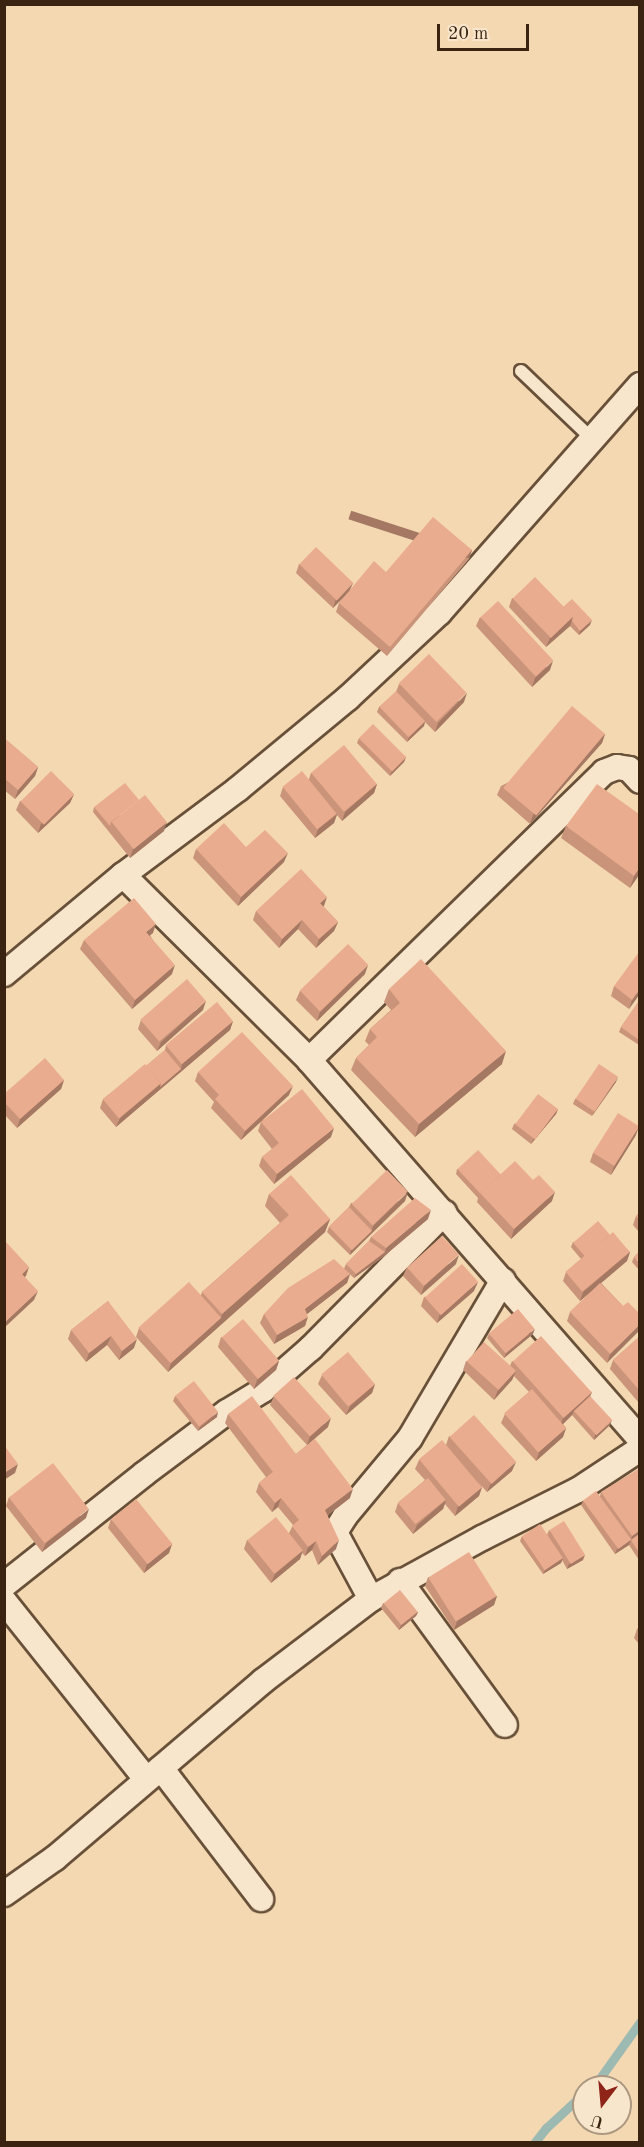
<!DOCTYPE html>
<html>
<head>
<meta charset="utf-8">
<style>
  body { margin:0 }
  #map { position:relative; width:644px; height:2147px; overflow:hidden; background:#f4d8b1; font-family:"Old Standard TT",serif }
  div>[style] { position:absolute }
  .stream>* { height:9px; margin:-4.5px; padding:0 4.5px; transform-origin:4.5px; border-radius:4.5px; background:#9cb9b2 }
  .roads { filter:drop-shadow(2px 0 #685039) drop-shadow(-2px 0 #685039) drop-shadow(0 2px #685039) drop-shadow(0 -2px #685039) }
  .service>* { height:12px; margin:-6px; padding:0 6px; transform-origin:6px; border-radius:6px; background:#f8e6cc }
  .minor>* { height:24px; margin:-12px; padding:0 12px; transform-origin:12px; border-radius:12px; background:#f8e6cc }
  .wall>* { inset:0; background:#c9947a }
  .shaded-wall>* { inset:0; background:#a47863; transform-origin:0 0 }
  .building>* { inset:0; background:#eaac8e; transform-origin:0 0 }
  span { translate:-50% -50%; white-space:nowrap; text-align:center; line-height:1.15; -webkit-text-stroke:5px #f8e6cc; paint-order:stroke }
  .frame { position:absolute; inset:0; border:6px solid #3a2311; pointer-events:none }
  .north { position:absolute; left:572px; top:2075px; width:60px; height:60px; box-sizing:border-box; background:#f8e6cc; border:2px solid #ac9881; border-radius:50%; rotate:196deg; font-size:16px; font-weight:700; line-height:24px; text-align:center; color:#3a2311 }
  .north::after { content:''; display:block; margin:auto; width:21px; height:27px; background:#8f2418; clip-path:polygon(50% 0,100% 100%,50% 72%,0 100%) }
  .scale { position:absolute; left:437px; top:24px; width:92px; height:27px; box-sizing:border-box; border:3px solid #3a2311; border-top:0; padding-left:8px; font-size:18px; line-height:21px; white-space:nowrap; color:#3a2311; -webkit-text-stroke:4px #f8e6cc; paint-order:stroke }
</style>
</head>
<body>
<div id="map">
  <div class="stream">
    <div style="left:590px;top:2087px;width:13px;rotate:-42deg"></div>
    <div style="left:600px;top:2078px;width:69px;rotate:-54.5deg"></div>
    <div style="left:535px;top:2142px;width:18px;rotate:-52deg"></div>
    <div style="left:546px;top:2128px;width:52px;rotate:-42.6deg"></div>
  </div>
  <div class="roads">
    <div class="service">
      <div style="left:521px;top:371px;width:97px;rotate:43.7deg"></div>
    </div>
    <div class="minor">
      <div style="left:640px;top:385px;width:304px;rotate:131.4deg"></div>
      <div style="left:439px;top:613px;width:125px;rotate:137deg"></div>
      <div style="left:348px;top:698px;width:143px;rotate:140.4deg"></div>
      <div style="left:238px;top:789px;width:144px;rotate:143.2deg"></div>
      <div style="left:123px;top:875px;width:262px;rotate:44.8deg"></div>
      <div style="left:309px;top:1060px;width:503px;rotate:48.87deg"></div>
      <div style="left:4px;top:974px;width:155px;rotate:-39.8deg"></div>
      <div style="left:309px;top:1060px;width:412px;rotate:-44.3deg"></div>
      <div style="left:604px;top:772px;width:14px;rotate:-21deg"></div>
      <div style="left:617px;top:767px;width:12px;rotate:9deg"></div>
      <div style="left:629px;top:769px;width:16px;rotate:47deg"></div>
      <div style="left:400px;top:1581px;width:178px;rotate:53.9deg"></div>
      <div style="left:4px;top:1585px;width:179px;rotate:-38.4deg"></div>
      <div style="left:144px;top:1474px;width:104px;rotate:-36.8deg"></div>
      <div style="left:227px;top:1412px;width:42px;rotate:-31.4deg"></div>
      <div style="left:263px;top:1390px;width:64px;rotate:-41.2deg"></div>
      <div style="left:311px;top:1348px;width:190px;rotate:-45.4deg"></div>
      <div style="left:371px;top:1599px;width:72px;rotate:-118.4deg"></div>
      <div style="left:337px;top:1536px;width:7px;rotate:-90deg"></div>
      <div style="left:337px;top:1529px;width:15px;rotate:-58deg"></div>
      <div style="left:345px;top:1516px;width:102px;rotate:-50.2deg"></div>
      <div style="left:410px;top:1438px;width:183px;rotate:-59.5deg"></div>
      <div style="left:4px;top:1601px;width:228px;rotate:51.4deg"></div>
      <div style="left:161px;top:1768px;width:165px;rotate:52.6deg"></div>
      <div style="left:4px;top:1894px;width:62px;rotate:-35.2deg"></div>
      <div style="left:55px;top:1858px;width:273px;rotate:-40.4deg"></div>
      <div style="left:263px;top:1681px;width:136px;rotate:-37.2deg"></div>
      <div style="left:371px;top:1599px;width:127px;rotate:-28.8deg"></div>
      <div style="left:482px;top:1538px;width:107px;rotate:-26.6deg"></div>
      <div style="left:578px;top:1490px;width:74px;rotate:-33.5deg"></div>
    </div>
  </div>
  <div class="wall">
    <div style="clip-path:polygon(472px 550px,469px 559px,387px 656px,336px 612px,339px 603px,348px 592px,333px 608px,296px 573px,299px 564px,353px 583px,349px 591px,386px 572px)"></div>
    <div style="clip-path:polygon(512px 598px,563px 607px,590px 625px,579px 635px,570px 626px,546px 647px,509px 607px)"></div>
    <div style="clip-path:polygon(480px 617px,550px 670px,532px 687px,476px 626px)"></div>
    <div style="clip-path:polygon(399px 684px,464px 702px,435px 732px,425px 722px,424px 726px,407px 742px,377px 712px,379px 707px,396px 692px)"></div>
    <div style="clip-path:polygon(605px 734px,602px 743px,530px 824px,497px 795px,501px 786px)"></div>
    <div style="clip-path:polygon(4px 738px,38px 767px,35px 776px,15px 799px,4px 790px)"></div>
    <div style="clip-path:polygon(359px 738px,406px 757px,404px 762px,390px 776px,357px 743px)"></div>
    <div style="clip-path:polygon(311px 773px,377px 784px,374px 793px,342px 821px,337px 815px,334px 823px,315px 838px,280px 796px,283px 787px,309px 779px)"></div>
    <div style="clip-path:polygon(74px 794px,70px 803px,38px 833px,16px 810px,20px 801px)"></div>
    <div style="clip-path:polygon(94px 807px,164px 831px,130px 858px,93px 812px)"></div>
    <div style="clip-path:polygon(566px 826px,639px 875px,630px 888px,561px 838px)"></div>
    <div style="clip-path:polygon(246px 847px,284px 862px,238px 906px,193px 858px,196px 849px)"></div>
    <div style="clip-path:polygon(323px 906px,338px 922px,334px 931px,316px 948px,298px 929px,279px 948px,253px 920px,256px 911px,324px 906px)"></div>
    <div style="clip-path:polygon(153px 933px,150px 935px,172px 974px,132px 1009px,80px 949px,84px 940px)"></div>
    <div style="clip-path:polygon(365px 974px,317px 1021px,296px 1000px,300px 991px)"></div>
    <div style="clip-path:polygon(614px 986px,639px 995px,629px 1009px,611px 996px)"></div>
    <div style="clip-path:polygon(389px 989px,502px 1064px,415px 1137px,351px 1070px,356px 1058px,369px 1045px,365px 1041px,370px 1029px,391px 1010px,384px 1002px)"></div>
    <div style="clip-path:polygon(639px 1001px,639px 1045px,619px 1032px,621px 1027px)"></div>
    <div style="clip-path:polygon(203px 1010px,157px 1051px,138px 1029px,141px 1020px)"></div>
    <div style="clip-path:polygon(233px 1021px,230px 1030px,116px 1127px,100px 1108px,103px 1099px,146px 1066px,165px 1050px,166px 1045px)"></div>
    <div style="clip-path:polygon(198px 1072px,289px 1095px,263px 1120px,331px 1137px,274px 1184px,259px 1166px,262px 1157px,272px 1149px,258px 1131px,261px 1122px,241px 1140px,211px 1108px,214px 1102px,195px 1081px)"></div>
    <div style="clip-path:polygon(64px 1080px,61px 1089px,17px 1128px,4px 1114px,4px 1094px)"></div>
    <div style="clip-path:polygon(616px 1082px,592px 1116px,573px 1104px,575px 1099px)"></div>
    <div style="clip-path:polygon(558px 1109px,556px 1114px,531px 1144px,512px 1129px,514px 1124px)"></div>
    <div style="clip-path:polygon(636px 1135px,611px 1175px,590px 1162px,593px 1153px)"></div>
    <div style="clip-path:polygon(457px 1169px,500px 1174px,552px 1201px,511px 1239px,477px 1202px,478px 1198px,456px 1174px)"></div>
    <div style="clip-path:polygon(269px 1194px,330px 1219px,325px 1232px,168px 1372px,136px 1337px,139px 1328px,201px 1295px,202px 1292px,280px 1223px,265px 1206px)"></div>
    <div style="clip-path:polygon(405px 1201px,350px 1255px,327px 1232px,329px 1227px,349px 1207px,351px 1203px)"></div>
    <div style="clip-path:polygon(639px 1213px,639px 1232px,633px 1225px,636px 1216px)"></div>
    <div style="clip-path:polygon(428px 1219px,383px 1257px,354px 1278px,344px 1269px,346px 1264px,369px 1241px,371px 1237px)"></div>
    <div style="clip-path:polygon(610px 1235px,630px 1252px,627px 1261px,601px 1283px,623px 1306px,639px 1313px,607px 1363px,567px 1321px,570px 1312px,596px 1287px,580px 1301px,563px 1281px,566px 1272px,581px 1259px,571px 1247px,573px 1242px)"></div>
    <div style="clip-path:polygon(639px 1252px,639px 1270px,632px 1262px,634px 1257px)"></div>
    <div style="clip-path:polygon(456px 1264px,421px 1295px,403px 1276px,407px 1267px)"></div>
    <div style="clip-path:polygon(350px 1274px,347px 1283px,307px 1314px,305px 1326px,274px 1344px,260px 1323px,264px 1314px)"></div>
    <div style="clip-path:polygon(474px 1291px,437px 1323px,421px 1306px,424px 1297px)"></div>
    <div style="clip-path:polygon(108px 1301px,134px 1348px,119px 1360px,107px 1345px,86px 1362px,68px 1339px,71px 1330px)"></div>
    <div style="clip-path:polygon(489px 1334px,533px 1334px,504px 1358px,487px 1338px)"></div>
    <div style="clip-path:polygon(221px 1337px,279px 1361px,276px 1370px,254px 1389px,218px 1347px)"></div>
    <div style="clip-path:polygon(639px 1337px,639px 1403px,610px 1369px,613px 1360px)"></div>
    <div style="clip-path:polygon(466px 1361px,510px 1366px,512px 1361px,592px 1392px,590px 1396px,610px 1425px,594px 1440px,572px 1415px,563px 1424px,566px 1428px,563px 1437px,536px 1461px,501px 1423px,505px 1414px,529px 1392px,514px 1376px,512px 1380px,494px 1400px,463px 1370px)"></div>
    <div style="clip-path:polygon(322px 1375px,375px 1384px,372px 1393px,346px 1415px,318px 1384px)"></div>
    <div style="clip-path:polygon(175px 1396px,217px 1417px,198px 1431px,173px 1401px)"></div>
    <div style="clip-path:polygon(274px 1396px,328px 1427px,309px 1444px,350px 1498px,327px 1515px,336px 1549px,318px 1565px,312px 1550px,305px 1556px,302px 1553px,300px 1559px,271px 1583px,244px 1549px,247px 1540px,289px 1533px,293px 1525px,278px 1507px,272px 1512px,256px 1492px,259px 1483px,266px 1477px,225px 1423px,228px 1414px,296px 1454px,307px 1445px,270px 1405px)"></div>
    <div style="clip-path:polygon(449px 1436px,512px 1471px,487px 1492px,476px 1480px,482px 1487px,479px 1496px,455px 1516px,445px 1504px,443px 1509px,413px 1534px,395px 1512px,398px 1503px,425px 1480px,415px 1469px,419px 1460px,446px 1445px)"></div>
    <div style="clip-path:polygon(639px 1469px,639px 1560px,629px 1545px,615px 1554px,581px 1505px,583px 1501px,600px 1496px,601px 1492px)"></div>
    <div style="clip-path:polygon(9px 1497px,86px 1518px,42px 1552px,6px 1506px)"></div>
    <div style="clip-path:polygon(111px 1519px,172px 1544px,169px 1553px,144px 1573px,108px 1528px)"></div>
    <div style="clip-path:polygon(549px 1530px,583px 1560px,567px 1569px,562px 1560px,561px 1563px,543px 1574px,520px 1541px,522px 1536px,547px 1535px)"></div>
    <div style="clip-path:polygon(428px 1577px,497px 1596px,494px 1605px,454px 1630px,425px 1586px)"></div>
    <div style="clip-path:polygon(383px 1603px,418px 1612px,416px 1616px,399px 1630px,381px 1608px)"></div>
    <div style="clip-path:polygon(639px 1627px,639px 1644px,634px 1638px,637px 1629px)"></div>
  </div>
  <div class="shaded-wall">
    <div style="left:472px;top:550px;width:9px;height:127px;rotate:108deg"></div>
    <div style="clip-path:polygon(353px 583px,349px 592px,333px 608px,336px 599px)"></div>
    <div style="clip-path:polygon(573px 617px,570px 626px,546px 647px,550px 638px)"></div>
    <div style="clip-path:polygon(592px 620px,590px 625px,579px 635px,580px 631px)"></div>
    <div style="clip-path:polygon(553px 661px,550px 670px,532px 687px,535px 678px)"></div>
    <div style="clip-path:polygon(467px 693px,464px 702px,435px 732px,438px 723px)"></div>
    <div style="clip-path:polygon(425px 721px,424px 726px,407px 742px,409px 737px)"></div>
    <div style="clip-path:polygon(605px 734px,602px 743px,530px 824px,533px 815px)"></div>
    <div style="clip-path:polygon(406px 757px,404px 762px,390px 776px,392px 771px)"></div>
    <div style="clip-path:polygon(38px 767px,35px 776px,15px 799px,18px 790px)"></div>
    <div style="clip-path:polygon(377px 784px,374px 793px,342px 821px,345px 812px)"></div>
    <div style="clip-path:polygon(74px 794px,70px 803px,38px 833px,41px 824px)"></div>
    <div style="clip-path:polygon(337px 814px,334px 823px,315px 838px,318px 829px)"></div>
    <div style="clip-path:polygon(167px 822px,164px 831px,130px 858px,133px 849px)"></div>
    <div style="clip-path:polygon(288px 853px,284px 862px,238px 906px,241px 897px)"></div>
    <div style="clip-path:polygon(639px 868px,639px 875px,630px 888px,634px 876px)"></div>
    <div style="clip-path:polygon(327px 897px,324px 906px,317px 912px,320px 903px)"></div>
    <div style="clip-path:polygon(302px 920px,298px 929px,279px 948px,282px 939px)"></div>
    <div style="clip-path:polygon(338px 922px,334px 931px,316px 948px,319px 939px)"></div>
    <div style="clip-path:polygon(156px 924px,153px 933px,143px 941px,146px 932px)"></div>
    <div style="clip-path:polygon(175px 965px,172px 974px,132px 1009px,135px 1000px)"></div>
    <div style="clip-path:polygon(368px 965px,365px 974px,317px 1021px,320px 1012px)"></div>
    <div style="clip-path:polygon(639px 990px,639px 995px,629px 1009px,632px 1000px)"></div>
    <div style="clip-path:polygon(206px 1001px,203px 1010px,157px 1051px,161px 1042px)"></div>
    <div style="clip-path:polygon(233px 1021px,230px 1030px,116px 1127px,120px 1118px,161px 1083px,181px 1069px,182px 1064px)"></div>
    <div style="clip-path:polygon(506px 1051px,502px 1064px,415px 1137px,419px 1124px)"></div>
    <div style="clip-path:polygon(618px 1077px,616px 1082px,592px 1116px,594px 1112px)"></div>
    <div style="clip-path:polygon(64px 1080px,61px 1089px,17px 1128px,20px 1119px)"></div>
    <div style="clip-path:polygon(293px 1086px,289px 1095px,241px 1140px,245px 1131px)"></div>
    <div style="clip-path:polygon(558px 1109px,556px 1114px,531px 1144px,533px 1140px)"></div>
    <div style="clip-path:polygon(639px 1126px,636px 1135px,611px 1175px,614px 1166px)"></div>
    <div style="clip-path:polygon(334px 1128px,331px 1137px,274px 1184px,277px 1174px)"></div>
    <div style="clip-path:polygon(408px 1192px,405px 1201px,370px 1235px,373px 1226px)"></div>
    <div style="clip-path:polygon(555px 1192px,552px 1201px,511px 1239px,514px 1229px)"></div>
    <div style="clip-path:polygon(431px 1210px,428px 1219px,383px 1257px,354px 1278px,356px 1274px,385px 1252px,386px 1248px)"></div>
    <div style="clip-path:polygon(330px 1219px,325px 1232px,168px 1372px,171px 1363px,221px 1318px,222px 1314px)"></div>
    <div style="clip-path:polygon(372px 1231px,370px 1235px,350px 1255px,351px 1250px)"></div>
    <div style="clip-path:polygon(630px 1252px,627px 1261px,580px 1301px,583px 1292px)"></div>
    <div style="clip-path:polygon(459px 1255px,456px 1264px,421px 1295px,424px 1286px)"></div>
    <div style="clip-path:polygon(29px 1267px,26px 1276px,18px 1283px,22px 1274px)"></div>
    <div style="clip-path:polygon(350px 1274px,347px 1283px,302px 1318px,305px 1309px)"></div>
    <div style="clip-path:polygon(478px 1282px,474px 1291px,437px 1323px,440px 1314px)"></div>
    <div style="clip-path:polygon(38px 1291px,34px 1300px,4px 1328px,4px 1323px)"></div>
    <div style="clip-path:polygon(308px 1317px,305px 1326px,274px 1344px,277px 1335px)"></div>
    <div style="clip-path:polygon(639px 1325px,639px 1331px,607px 1363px,610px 1354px)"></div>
    <div style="clip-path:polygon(535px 1329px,533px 1334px,504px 1358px,506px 1353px)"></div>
    <div style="clip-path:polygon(111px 1336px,107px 1345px,86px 1362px,89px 1353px)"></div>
    <div style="clip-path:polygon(137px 1339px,134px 1348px,119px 1360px,122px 1351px)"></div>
    <div style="clip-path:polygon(279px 1361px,276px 1370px,254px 1389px,257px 1380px)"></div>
    <div style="clip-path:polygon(516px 1371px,512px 1380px,494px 1400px,498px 1390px)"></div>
    <div style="clip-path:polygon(375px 1384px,372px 1393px,346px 1415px,350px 1406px)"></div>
    <div style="clip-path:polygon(592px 1392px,588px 1401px,574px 1411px,572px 1415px,560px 1427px,563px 1418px)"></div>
    <div style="clip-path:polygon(218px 1412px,217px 1417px,198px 1431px,200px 1427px)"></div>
    <div style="clip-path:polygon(331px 1418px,328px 1427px,307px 1445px,310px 1436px)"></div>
    <div style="clip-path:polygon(612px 1420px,610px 1425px,594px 1440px,595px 1435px)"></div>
    <div style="clip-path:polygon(566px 1428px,563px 1437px,536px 1461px,539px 1452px)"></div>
    <div style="clip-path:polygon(516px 1462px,512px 1471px,487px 1492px,491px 1483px)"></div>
    <div style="clip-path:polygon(18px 1464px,15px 1473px,4px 1480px,4px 1473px)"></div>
    <div style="clip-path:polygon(482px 1487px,479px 1496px,455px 1516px,458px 1506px)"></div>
    <div style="clip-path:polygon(353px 1489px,350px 1498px,322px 1520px,325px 1510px)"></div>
    <div style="clip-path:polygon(281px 1498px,278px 1507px,272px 1512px,275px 1503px)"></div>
    <div style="clip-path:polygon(446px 1500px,443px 1509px,413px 1534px,417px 1525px)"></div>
    <div style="clip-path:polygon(89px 1509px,86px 1518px,42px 1552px,46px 1543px)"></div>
    <div style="clip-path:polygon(639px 1531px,639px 1538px,631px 1540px,632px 1536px)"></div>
    <div style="clip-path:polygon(339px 1540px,336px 1549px,318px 1565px,322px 1556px)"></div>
    <div style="clip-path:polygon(631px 1540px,629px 1545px,615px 1554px,617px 1549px)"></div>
    <div style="clip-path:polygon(316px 1541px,312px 1550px,305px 1556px,308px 1547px)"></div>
    <div style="clip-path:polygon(172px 1544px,169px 1553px,144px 1573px,147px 1564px)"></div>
    <div style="clip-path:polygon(303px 1550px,300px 1559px,271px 1583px,275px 1574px)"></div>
    <div style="clip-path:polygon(585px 1555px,583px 1560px,567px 1569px,569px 1564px)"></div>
    <div style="clip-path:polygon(563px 1558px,561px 1563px,543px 1574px,545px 1570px)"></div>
    <div style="clip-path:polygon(497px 1596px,494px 1605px,454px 1630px,457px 1621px)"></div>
    <div style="clip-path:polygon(418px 1612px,416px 1616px,399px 1630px,401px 1625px)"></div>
  </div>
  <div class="building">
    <div style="clip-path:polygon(433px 517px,472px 550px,390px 647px,339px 603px,374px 561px,386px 572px)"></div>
    <div style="left:316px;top:547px;width:52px;height:24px;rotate:44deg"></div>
    <div style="left:535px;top:577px;width:55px;height:31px;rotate:46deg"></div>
    <div style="clip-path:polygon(572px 599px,592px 620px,580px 631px,572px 621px,573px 617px,563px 607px)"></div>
    <div style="left:498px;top:601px;width:81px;height:24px;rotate:47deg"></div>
    <div style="left:429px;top:654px;width:54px;height:42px;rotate:46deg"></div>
    <div style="left:396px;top:691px;width:42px;height:23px;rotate:46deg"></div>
    <div style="left:572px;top:706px;width:43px;height:107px;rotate:40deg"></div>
    <div style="left:373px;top:724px;width:47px;height:20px;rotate:45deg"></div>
    <div style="clip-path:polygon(4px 738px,38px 767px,18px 790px,4px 778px)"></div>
    <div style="left:344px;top:745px;width:51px;height:43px;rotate:50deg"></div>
    <div style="left:51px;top:771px;width:33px;height:43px;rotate:45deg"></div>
    <div style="left:302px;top:771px;width:55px;height:25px;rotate:51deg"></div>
    <div style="clip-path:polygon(125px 783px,139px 800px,111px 822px,110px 826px,94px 807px)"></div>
    <div style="clip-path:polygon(597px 784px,639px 814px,639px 868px,634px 876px,566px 826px)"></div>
    <div style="left:145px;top:795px;width:35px;height:43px;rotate:51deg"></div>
    <div style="clip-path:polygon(224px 823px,246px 847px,265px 830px,288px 853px,241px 897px,196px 849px)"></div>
    <div style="clip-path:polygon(301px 869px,327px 897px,320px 903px,338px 922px,319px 939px,302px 920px,282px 939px,256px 911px)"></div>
    <div style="clip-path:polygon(134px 898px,156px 924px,146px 932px,175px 965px,135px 1000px,84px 940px)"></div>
    <div style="left:348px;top:944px;width:29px;height:67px;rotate:46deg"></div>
    <div style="clip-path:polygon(639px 952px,639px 990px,632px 1000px,614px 986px)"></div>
    <div style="clip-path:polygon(421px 959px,506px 1051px,419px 1124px,356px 1058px,377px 1037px,370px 1029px,400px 1003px,389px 989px)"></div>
    <div style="left:187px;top:979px;width:29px;height:62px;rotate:49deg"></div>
    <div style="clip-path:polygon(639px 1001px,639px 1040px,621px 1027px)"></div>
    <div style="left:217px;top:1002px;width:25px;height:67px;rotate:50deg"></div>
    <div style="clip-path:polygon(242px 1032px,293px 1086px,245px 1131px,215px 1099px,219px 1095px,198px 1072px)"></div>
    <div style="clip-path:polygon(165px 1050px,181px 1069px,160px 1087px,161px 1083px,146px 1066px)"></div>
    <div style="clip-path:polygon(45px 1058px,64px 1080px,20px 1119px,4px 1102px,4px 1094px)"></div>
    <div style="left:145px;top:1064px;width:25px;height:55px;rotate:50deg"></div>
    <div style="left:599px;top:1064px;width:23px;height:42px;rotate:34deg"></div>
    <div style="clip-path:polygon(302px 1089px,334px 1128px,277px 1174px,262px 1157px,279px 1143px,261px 1122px)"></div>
    <div style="left:538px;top:1094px;width:25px;height:38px;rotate:37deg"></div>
    <div style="left:618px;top:1113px;width:25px;height:47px;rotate:32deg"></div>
    <div style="left:478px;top:1150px;width:33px;height:28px;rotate:47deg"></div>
    <div style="clip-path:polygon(515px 1161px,533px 1180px,539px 1175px,555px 1192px,514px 1229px,480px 1193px)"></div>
    <div style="left:387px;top:1170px;width:30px;height:49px;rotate:46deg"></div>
    <div style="clip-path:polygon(291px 1175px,330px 1219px,222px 1314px,202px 1292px,289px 1215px,269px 1194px)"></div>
    <div style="clip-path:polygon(415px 1198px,431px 1210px,386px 1248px,371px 1237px)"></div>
    <div style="left:349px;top:1207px;width:33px;height:28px;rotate:46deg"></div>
    <div style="clip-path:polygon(639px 1213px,639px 1220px,636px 1216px)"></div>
    <div style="left:598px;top:1221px;width:18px;height:33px;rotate:49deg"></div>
    <div style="left:613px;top:1232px;width:26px;height:62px;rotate:50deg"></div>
    <div style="left:442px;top:1236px;width:25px;height:47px;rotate:48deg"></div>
    <div style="clip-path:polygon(369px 1241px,385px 1252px,356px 1274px,346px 1264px)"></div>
    <div style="clip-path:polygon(6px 1242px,29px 1267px,22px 1274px,38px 1291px,4px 1323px,4px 1243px)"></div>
    <div style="clip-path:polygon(639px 1252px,639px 1263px,634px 1257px)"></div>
    <div style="clip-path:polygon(334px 1259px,350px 1274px,305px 1309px,308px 1317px,277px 1335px,264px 1314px,288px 1288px)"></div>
    <div style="left:462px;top:1264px;width:24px;height:50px;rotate:48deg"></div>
    <div style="left:189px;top:1282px;width:48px;height:68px;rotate:48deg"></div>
    <div style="clip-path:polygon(600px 1283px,623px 1306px,628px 1302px,639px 1313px,639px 1325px,610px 1354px,570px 1312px)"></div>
    <div style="clip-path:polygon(108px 1301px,137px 1339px,122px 1351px,111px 1336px,89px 1353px,71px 1330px)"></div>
    <div style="left:518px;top:1309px;width:26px;height:38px;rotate:50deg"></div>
    <div style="left:243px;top:1319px;width:55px;height:28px;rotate:49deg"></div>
    <div style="left:541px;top:1336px;width:76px;height:38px;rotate:48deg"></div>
    <div style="clip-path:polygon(639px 1337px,639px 1390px,613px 1360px)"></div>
    <div style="left:484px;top:1342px;width:43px;height:26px;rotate:42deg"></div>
    <div style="left:348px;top:1352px;width:42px;height:35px;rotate:50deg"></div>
    <div style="left:294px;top:1377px;width:55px;height:28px;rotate:48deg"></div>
    <div style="left:194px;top:1381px;width:39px;height:24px;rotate:52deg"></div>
    <div style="left:532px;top:1389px;width:52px;height:37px;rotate:49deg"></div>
    <div style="clip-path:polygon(252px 1396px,296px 1454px,315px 1439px,353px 1489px,325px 1510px,339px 1540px,322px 1556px,316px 1541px,308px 1547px,292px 1526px,299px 1520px,281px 1498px,275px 1503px,259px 1483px,273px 1472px,228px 1414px)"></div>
    <div style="left:590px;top:1396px;width:33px;height:22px;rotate:47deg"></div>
    <div style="left:474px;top:1415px;width:63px;height:33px;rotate:48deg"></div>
    <div style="left:442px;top:1440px;width:62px;height:30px;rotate:50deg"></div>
    <div style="clip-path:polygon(4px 1445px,18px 1464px,4px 1473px)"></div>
    <div style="left:53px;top:1463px;width:58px;height:56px;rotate:52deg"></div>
    <div style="clip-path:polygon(639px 1469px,639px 1531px,632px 1536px,601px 1492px)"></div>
    <div style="left:428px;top:1478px;width:28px;height:39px;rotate:51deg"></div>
    <div style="left:596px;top:1491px;width:60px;height:16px;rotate:54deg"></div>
    <div style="left:136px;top:1499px;width:58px;height:32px;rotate:51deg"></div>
    <div style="left:276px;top:1517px;width:43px;height:37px;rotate:51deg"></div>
    <div style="left:564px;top:1521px;width:40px;height:17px;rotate:58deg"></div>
    <div style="left:540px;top:1524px;width:41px;height:22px;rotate:56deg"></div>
    <div style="clip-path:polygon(639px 1534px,639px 1553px,631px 1540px)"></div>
    <div style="left:469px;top:1552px;width:52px;height:48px;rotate:58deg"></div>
    <div style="left:400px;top:1590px;width:28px;height:21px;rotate:51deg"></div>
  </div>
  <div class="frame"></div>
  <div class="north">U</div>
  <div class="scale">20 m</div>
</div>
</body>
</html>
